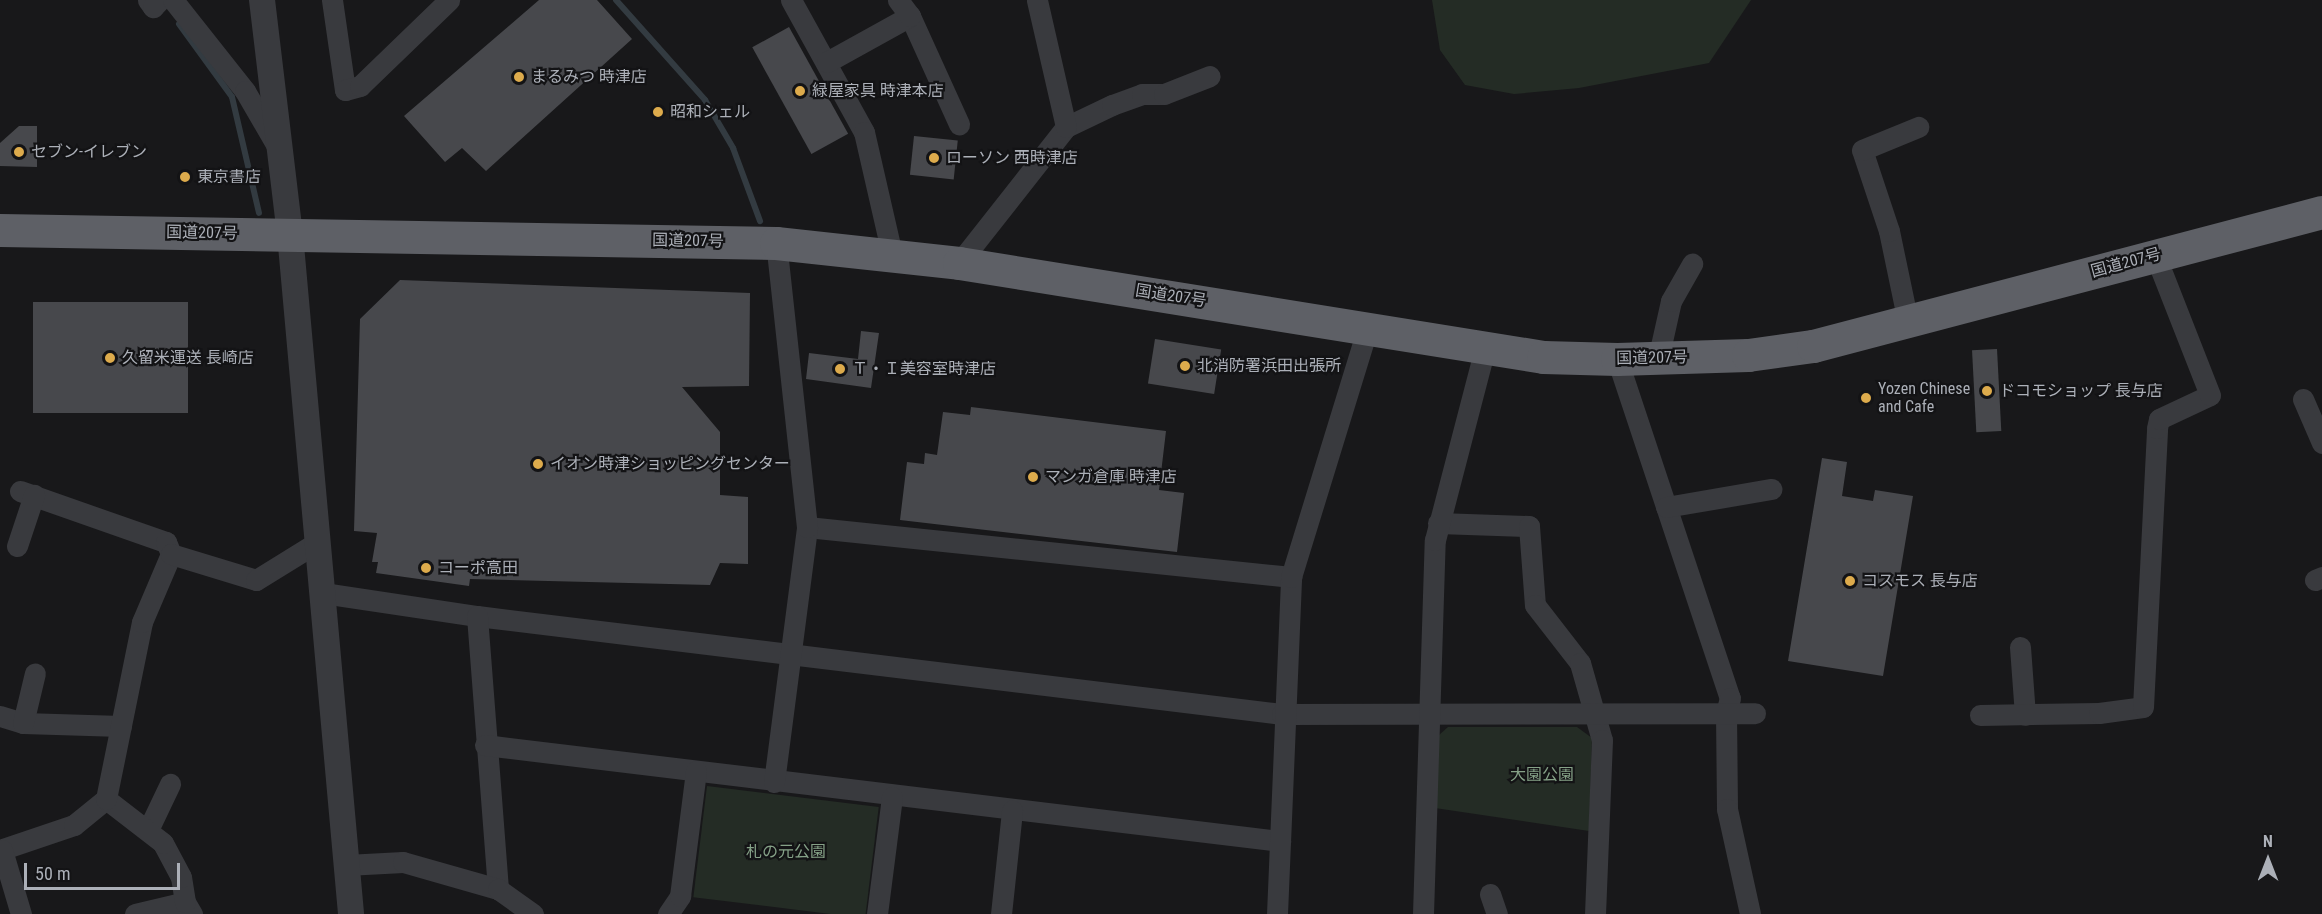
<!DOCTYPE html>
<html>
<head>
<meta charset="utf-8">
<style>
  body { margin:0 }
  #map { position:relative; width:2322px; height:914px; overflow:hidden; background:#18181a; font-family:"Roboto Condensed","Noto Sans JP",sans-serif }
  div>[style] { position:absolute }
  .green>* { inset:0; background:#242c25; transform-origin:0 0 }
  .stream>* { height:6px; margin:-3px; padding:0 3px; transform-origin:3px; border-radius:3px; background:#333b41 }
  .building>* { inset:0; background:#47484c; transform-origin:0 0 }
  .minor>* { height:21px; margin:-10.5px; padding:0 10.5px; transform-origin:10.5px; border-radius:10.5px; background:#393a3e }
  .tertiary>* { height:26px; margin:-13px; padding:0 13px; transform-origin:13px; border-radius:13px; background:#393a3e }
  .trunk>* { height:33px; margin:-16.5px; padding:0 16.5px; transform-origin:16.5px; border-radius:16.5px; background:#5e6066 }
  .dots>* { width:16px; height:16px; translate:-50% -50%; box-sizing:border-box; border:3px solid #131315; border-radius:50% }
  span { translate:-50% -50%; white-space:nowrap; text-align:center; line-height:1.15; -webkit-text-stroke:4.5px #131315; paint-order:stroke }
  .poi-label { font-size:16px; color:#acb0b8 }
  .left { translate:0 -50%; text-align:left }
  .street-label { font-size:16px; color:#acb0b8 }
  .park-label { font-size:16px; color:#85a187 }
  .north { position:absolute; left:2238px; top:830px; width:60px; height:60px; -webkit-text-stroke:4px #131315; paint-order:stroke; rotate:0deg; font-size:16px; font-weight:700; line-height:24px; text-align:center; color:#acb0b8 }
  .north::after { content:''; display:block; margin:auto; width:21px; height:27px; background:#acb0b8; clip-path:polygon(50% 0,100% 100%,50% 72%,0 100%) }
  .scale { position:absolute; left:24px; top:863px; width:156px; height:27px; box-sizing:border-box; border:3px solid #acb0b8; border-top:0; padding-left:8px; font-size:18px; line-height:21px; white-space:nowrap; color:#acb0b8; -webkit-text-stroke:4px #131315; paint-order:stroke }
</style>
</head>
<body>
<div id="map">
  <div class="green">
    <div style="clip-path:polygon(1432px 0,1751px 0,1709px 63px,1579px 88px,1514px 94px,1465px 85px,1440px 50px)"></div>
    <div style="clip-path:polygon(1448px 727px,1577px 727px,1592px 738px,1589px 831px,1435px 808px,1438px 736px)"></div>
    <div style="left:707px;top:786px;width:173px;height:112px;rotate:7deg"></div>
  </div>
  <div class="stream">
    <div style="left:616px;top:0;width:134px;rotate:48.3deg"></div>
    <div style="left:705px;top:100px;width:56px;rotate:59.7deg"></div>
    <div style="left:733px;top:148px;width:78px;rotate:69.7deg"></div>
    <div style="left:179px;top:24px;width:90px;rotate:54deg"></div>
    <div style="left:232px;top:97px;width:119px;rotate:76.9deg"></div>
  </div>
  <div class="building">
    <div style="clip-path:polygon(539px 0,597px 0,632px 39px,486px 171px,462px 148px,445px 162px,404px 116px)"></div>
    <div style="left:789px;top:27px;width:122px;height:42px;rotate:61deg"></div>
    <div style="clip-path:polygon(19px 126px,37px 126px,37px 167px,0 166px,0 143px)"></div>
    <div style="left:914px;top:136px;width:44px;height:39px;rotate:6deg"></div>
    <div style="clip-path:polygon(400px 280px,750px 293px,749px 386px,682px 387px,720px 432px,720px 495px,748px 497px,748px 564px,720px 563px,710px 585px,470px 579px,469px 586px,376px 573px,378px 562px,372px 562px,377px 533px,354px 531px,360px 319px)"></div>
    <div style="left:33px;top:302px;width:155px;height:111px"></div>
    <div style="clip-path:polygon(861px 331px,879px 333px,871px 388px,806px 379px,809px 353px,858px 359px)"></div>
    <div style="left:1155px;top:339px;width:67px;height:45px;rotate:9deg"></div>
    <div style="left:1997px;top:349px;width:82px;height:25px;rotate:87deg"></div>
    <div style="clip-path:polygon(971px 407px,1166px 431px,1159px 490px,1184px 493px,1177px 552px,900px 520px,907px 462px,924px 464px,925px 453px,937px 455px,943px 412px,970px 415px)"></div>
    <div style="clip-path:polygon(1822px 458px,1847px 462px,1842px 496px,1873px 501px,1875px 490px,1913px 496px,1883px 676px,1788px 661px)"></div>
  </div>
  <div class="minor">
    <div style="left:148px;top:0;width:9px;rotate:54deg"></div>
    <div style="left:153px;top:7px;width:10px;rotate:-45deg"></div>
    <div style="left:173px;top:0;width:116px;rotate:51.6deg"></div>
    <div style="left:245px;top:91px;width:66px;rotate:59.9deg"></div>
    <div style="left:332px;top:0;width:91px;rotate:81.8deg"></div>
    <div style="left:345px;top:90px;width:16px;rotate:-15deg"></div>
    <div style="left:360px;top:86px;width:124px;rotate:-44deg"></div>
    <div style="left:791px;top:0;width:151px;rotate:61.1deg"></div>
    <div style="left:864px;top:132px;width:125px;rotate:77.1deg"></div>
    <div style="left:910px;top:16px;width:119px;rotate:65.6deg"></div>
    <div style="left:827px;top:62px;width:95px;rotate:-29deg"></div>
    <div style="left:910px;top:16px;width:20px;rotate:-127deg"></div>
    <div style="left:1066px;top:127px;width:51px;rotate:-25.6deg"></div>
    <div style="left:1112px;top:105px;width:32px;rotate:-20deg"></div>
    <div style="left:1142px;top:94px;width:22px"></div>
    <div style="left:1164px;top:94px;width:49px;rotate:-21.4deg"></div>
    <div style="left:959px;top:263px;width:173px;rotate:-51.8deg"></div>
    <div style="left:1066px;top:127px;width:130px;rotate:-102.9deg"></div>
    <div style="left:1908px;top:322px;width:93px;rotate:-101.8deg"></div>
    <div style="left:1889px;top:231px;width:85px;rotate:-108.4deg"></div>
    <div style="left:1862px;top:150px;width:61px;rotate:-22.3deg"></div>
    <div style="left:1617px;top:359px;width:357px;rotate:71.6deg"></div>
    <div style="left:1730px;top:698px;width:16px;rotate:105deg"></div>
    <div style="left:1726px;top:713px;width:96px;rotate:89.4deg"></div>
    <div style="left:1727px;top:809px;width:107px;rotate:77.6deg"></div>
    <div style="left:1658px;top:359px;width:59px;rotate:-77.4deg"></div>
    <div style="left:1671px;top:301px;width:43px;rotate:-60.4deg"></div>
    <div style="left:2303px;top:399px;width:48px;rotate:66.6deg"></div>
    <div style="left:20px;top:491px;width:155px;rotate:19.3deg"></div>
    <div style="left:166px;top:542px;width:13px;rotate:67deg"></div>
    <div style="left:1666px;top:507px;width:107px;rotate:-9.7deg"></div>
    <div style="left:1438px;top:523px;width:91px;rotate:1.9deg"></div>
    <div style="left:1529px;top:526px;width:79px;rotate:85.7deg"></div>
    <div style="left:1535px;top:605px;width:73px;rotate:52.2deg"></div>
    <div style="left:1580px;top:663px;width:80px;rotate:74.1deg"></div>
    <div style="left:1602px;top:740px;width:174px;rotate:92.3deg"></div>
    <div style="left:807px;top:527px;width:487px;rotate:5.9deg"></div>
    <div style="left:17px;top:546px;width:54px;rotate:-71.6deg"></div>
    <div style="left:2315px;top:580px;width:8px;rotate:-23deg"></div>
    <div style="left:323px;top:593px;width:156px;rotate:8.5deg"></div>
    <div style="left:477px;top:616px;width:811px;rotate:6.94deg"></div>
    <div style="left:1282px;top:714px;width:473px;rotate:-0.1deg"></div>
    <div style="left:477px;top:616px;width:274px;rotate:85.6deg"></div>
    <div style="left:2020px;top:647px;width:68px;rotate:85.8deg"></div>
    <div style="left:1980px;top:715px;width:119px;rotate:-1deg"></div>
    <div style="left:2099px;top:713px;width:44px;rotate:-7.8deg"></div>
    <div style="left:2143px;top:707px;width:279px;rotate:-87.1deg"></div>
    <div style="left:2157px;top:428px;width:9px;rotate:-77deg"></div>
    <div style="left:2159px;top:419px;width:56px;rotate:-25.2deg"></div>
    <div style="left:2210px;top:395px;width:150px;rotate:-111.4deg"></div>
    <div style="left:0;top:716px;width:24px;rotate:17deg"></div>
    <div style="left:23px;top:723px;width:98px;rotate:1.8deg"></div>
    <div style="left:23px;top:723px;width:51px;rotate:-76.5deg"></div>
    <div style="left:485px;top:745px;width:801px;rotate:6.89deg"></div>
    <div style="left:774px;top:782px;width:257px;rotate:-82.6deg"></div>
    <div style="left:807px;top:527px;width:286px;rotate:-96.2deg"></div>
    <div style="left:149px;top:828px;width:49px;rotate:-64.5deg"></div>
    <div style="left:0;top:850px;width:78px;rotate:-18.7deg"></div>
    <div style="left:74px;top:825px;width:41px;rotate:-39.1deg"></div>
    <div style="left:2px;top:850px;width:67px;rotate:73.5deg"></div>
    <div style="left:346px;top:865px;width:57px;rotate:-3deg"></div>
    <div style="left:403px;top:862px;width:99px;rotate:15.9deg"></div>
    <div style="left:498px;top:889px;width:43px;rotate:35.5deg"></div>
    <div style="left:1490px;top:894px;width:21px;rotate:71deg"></div>
    <div style="left:135px;top:914px;width:51px;rotate:-13.5deg"></div>
    <div style="left:192px;top:914px;width:14px;rotate:-120deg"></div>
    <div style="left:185px;top:902px;width:25px;rotate:-99deg"></div>
    <div style="left:181px;top:877px;width:38px;rotate:-118deg"></div>
    <div style="left:163px;top:843px;width:72px;rotate:-142.3deg"></div>
    <div style="left:106px;top:799px;width:181px;rotate:-78.5deg"></div>
    <div style="left:142px;top:622px;width:74px;rotate:-66.9deg"></div>
    <div style="left:171px;top:554px;width:89px;rotate:17deg"></div>
    <div style="left:256px;top:580px;width:70px;rotate:-31.7deg"></div>
    <div style="left:668px;top:914px;width:22px;rotate:-56deg"></div>
    <div style="left:680px;top:896px;width:126px;rotate:-82.7deg"></div>
    <div style="left:877px;top:914px;width:118px;rotate:-82.7deg"></div>
    <div style="left:1001px;top:914px;width:104px;rotate:-83.9deg"></div>
    <div style="left:1277px;top:914px;width:337px;rotate:-87.6deg"></div>
    <div style="left:1291px;top:577px;width:262px;rotate:-72.9deg"></div>
    <div style="left:1423px;top:914px;width:374px;rotate:-88.2deg"></div>
    <div style="left:1435px;top:540px;width:198px;rotate:-75.4deg"></div>
  </div>
  <div class="tertiary">
    <div style="left:262px;top:0;width:236px;rotate:83.2deg"></div>
    <div style="left:290px;top:234px;width:683px;rotate:84.87deg"></div>
  </div>
  <div class="trunk">
    <div style="left:0;top:230px;width:776px;rotate:0.96deg"></div>
    <div style="left:776px;top:243px;width:184px;rotate:6.2deg"></div>
    <div style="left:959px;top:263px;width:592px;rotate:9.14deg"></div>
    <div style="left:1543px;top:357px;width:74px;rotate:1.5deg"></div>
    <div style="left:1617px;top:359px;width:131px;rotate:-1.7deg"></div>
    <div style="left:1748px;top:355px;width:66px;rotate:-7.9deg"></div>
    <div style="left:1813px;top:346px;width:526px;rotate:-14.75deg"></div>
  </div>
  <div class="dots">
    <div style="left:519px;top:77px;background:#ddab4c"></div>
    <div style="left:800px;top:91px;background:#ddab4c"></div>
    <div style="left:658px;top:112px;background:#ddab4c"></div>
    <div style="left:19px;top:152px;background:#ddab4c"></div>
    <div style="left:934px;top:158px;background:#ddab4c"></div>
    <div style="left:185px;top:177px;background:#ddab4c"></div>
    <div style="left:110px;top:358px;background:#ddab4c"></div>
    <div style="left:1185px;top:366px;background:#ddab4c"></div>
    <div style="left:840px;top:369px;background:#ddab4c"></div>
    <div style="left:1987px;top:391px;background:#ddab4c"></div>
    <div style="left:1866px;top:398px;background:#ddab4c"></div>
    <div style="left:538px;top:464px;background:#ddab4c"></div>
    <div style="left:1033px;top:477px;background:#ddab4c"></div>
    <div style="left:426px;top:568px;background:#ddab4c"></div>
    <div style="left:1850px;top:581px;background:#ddab4c"></div>
  </div>
  <div class="poi-label">
    <span class="left" style="left:531px;top:77px">まるみつ 時津店</span>
    <span class="left" style="left:812px;top:91px">緑屋家具 時津本店</span>
    <span class="left" style="left:670px;top:112px">昭和シェル</span>
    <span class="left" style="left:31px;top:152px">セブン-イレブン</span>
    <span class="left" style="left:946px;top:158px">ローソン 西時津店</span>
    <span class="left" style="left:197px;top:177px">東京書店</span>
    <span class="left" style="left:122px;top:358px">久留米運送 長崎店</span>
    <span class="left" style="left:1197px;top:366px">北消防署浜田出張所</span>
    <span class="left" style="left:852px;top:369px">Ｔ・Ｉ美容室時津店</span>
    <span class="left" style="left:1878px;top:398px">Yozen Chinese<br>and Cafe</span>
    <span class="left" style="left:1999px;top:391px">ドコモショップ 長与店</span>
    <span class="left" style="left:550px;top:464px">イオン時津ショッピングセンター</span>
    <span class="left" style="left:1045px;top:477px">マンガ倉庫 時津店</span>
    <span class="left" style="left:438px;top:568px">コーポ高田</span>
    <span class="left" style="left:1862px;top:581px">コスモス 長与店</span>
  </div>
  <div class="street-label">
    <span style="left:202px;top:233px;rotate:1deg">国道207号</span>
    <span style="left:688px;top:241px;rotate:1deg">国道207号</span>
    <span style="left:2126px;top:263px;rotate:-15deg">国道207号</span>
    <span style="left:1171px;top:296px;rotate:9deg">国道207号</span>
    <span style="left:1652px;top:358px;rotate:-1deg">国道207号</span>
  </div>
  <div class="park-label">
    <span style="left:1542px;top:775px">大園公園</span>
    <span style="left:786px;top:852px">札の元公園</span>
  </div>
  <div class="north">N</div>
  <div class="scale">50 m</div>
</div>
</body>
</html>
